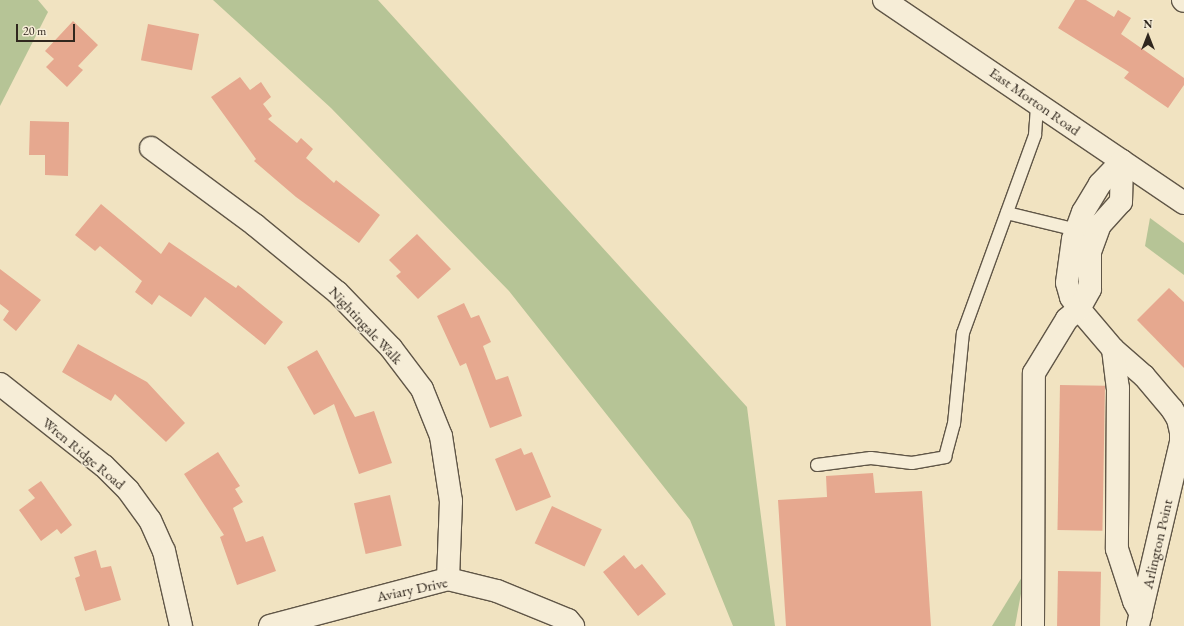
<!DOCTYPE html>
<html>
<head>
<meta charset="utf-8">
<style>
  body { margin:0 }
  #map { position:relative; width:1184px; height:626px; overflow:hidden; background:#f1e3c1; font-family:"EB Garamond",serif }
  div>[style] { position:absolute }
  .green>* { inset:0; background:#b6c496 }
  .building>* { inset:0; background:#e6a88f; transform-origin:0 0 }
  .roads { filter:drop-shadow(1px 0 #605647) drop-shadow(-1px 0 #605647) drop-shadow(0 1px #605647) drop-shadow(0 -1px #605647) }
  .service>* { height:12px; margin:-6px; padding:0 6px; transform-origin:6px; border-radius:6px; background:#f6edd7 }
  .minor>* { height:22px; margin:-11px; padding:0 11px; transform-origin:11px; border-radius:11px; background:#f6edd7 }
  span { translate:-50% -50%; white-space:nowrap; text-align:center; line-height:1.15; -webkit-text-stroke:3px #f6edd7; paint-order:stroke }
  .street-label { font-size:15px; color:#30271e }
  .north { position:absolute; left:1128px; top:16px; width:40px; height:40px; -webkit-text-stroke:3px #f6edd7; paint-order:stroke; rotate:0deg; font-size:11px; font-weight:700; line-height:16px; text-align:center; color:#30271e }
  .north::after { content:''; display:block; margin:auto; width:14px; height:18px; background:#30271e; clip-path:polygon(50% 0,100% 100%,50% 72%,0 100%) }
  .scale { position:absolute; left:16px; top:24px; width:59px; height:18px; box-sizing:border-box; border:2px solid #30271e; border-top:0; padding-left:5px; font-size:12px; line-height:14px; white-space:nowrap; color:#30271e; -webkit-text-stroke:3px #f6edd7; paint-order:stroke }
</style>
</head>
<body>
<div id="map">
  <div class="green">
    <div style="clip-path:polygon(0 0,38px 0,48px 12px,0 106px)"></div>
    <div style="clip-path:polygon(213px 0,378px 0,747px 407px,775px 626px,733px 626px,690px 520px,509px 291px,331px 108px)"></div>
    <div style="clip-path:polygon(1150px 218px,1184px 243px,1184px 275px,1145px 246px)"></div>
    <div style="clip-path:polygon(1025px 572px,1015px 626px,992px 626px)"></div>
  </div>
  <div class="building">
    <div style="clip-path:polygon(1075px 0,1086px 0,1114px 17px,1118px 10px,1131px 18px,1121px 34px,1184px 78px,1184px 85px,1168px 108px,1124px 78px,1129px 72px,1058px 28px)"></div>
    <div style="clip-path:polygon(73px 21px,98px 45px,78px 66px,83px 70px,67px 87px,46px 67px,54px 59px,45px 51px)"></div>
    <div style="left:148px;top:24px;width:52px;height:37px;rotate:11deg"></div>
    <div style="clip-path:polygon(240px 77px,250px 90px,261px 82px,271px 97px,263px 104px,272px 116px,268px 119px,297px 143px,301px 138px,313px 149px,306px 158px,334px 183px,336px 180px,380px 215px,359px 243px,296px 197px,254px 161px,256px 159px,211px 97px)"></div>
    <div style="clip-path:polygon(30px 121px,69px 122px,68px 176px,45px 175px,45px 155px,29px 155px)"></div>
    <div style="clip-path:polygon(101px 204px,161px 254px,169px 242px,236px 288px,238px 285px,283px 322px,265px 345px,205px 297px,191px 317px,159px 295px,152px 305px,135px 292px,142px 281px,100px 246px,95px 251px,75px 235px)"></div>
    <div style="clip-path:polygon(417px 234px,451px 269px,418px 299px,396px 276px,401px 272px,389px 260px)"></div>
    <div style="clip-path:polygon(0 269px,41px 300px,16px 331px,3px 320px,9px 311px,0 304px)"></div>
    <div style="clip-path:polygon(1169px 288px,1184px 302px,1184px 368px,1137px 320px)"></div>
    <div style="clip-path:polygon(464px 303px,471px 318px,479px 315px,491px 342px,483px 346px,496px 380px,508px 376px,522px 416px,490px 428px,466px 363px,460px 366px,437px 316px)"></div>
    <div style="clip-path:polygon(78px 344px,147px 382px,185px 423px,166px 442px,115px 394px,111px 401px,62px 372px)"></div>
    <div style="clip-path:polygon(317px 350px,355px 417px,374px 411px,392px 463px,359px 474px,334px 404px,314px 415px,287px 367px)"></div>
    <div style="left:1060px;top:385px;width:45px;height:145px;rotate:1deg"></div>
    <div style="clip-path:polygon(521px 448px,524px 455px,532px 452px,551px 497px,516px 511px,495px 459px)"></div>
    <div style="clip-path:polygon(218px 452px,240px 486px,235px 489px,243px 502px,233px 508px,246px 542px,263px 536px,276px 571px,237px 585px,220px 537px,224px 535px,184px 474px)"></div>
    <div style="clip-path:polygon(873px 473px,875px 493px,922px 491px,931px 626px,786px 626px,778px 500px,827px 497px,826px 476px)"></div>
    <div style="clip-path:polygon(41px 481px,72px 525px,61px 534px,57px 529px,41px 541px,19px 510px,35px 498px,28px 490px)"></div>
    <div style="left:390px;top:495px;width:52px;height:37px;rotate:77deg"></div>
    <div style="left:552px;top:506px;width:55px;height:41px;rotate:25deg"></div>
    <div style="clip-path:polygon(96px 550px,101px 568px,111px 566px,121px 600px,85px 611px,75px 578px,80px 576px,74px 557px)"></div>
    <div style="clip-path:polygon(624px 555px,635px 569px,642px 564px,666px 594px,638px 616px,603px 572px)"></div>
    <div style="left:1058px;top:571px;width:43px;height:55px;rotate:1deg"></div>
  </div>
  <div class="roads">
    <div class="service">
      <div style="left:1007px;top:213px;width:76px;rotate:13.7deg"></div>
      <div style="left:817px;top:465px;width:54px;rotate:-7.4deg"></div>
      <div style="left:871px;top:458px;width:41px;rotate:7deg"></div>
      <div style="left:912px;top:463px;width:34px;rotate:-10deg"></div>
      <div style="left:945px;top:457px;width:34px;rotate:-75deg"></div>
      <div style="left:954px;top:424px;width:91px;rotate:-84.4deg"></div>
      <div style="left:963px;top:333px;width:211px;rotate:-70deg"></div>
      <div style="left:1035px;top:135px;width:32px;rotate:-86deg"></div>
    </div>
    <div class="minor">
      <div style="left:884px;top:0;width:362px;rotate:34.1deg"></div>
      <div style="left:1183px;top:0;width:1px;rotate:45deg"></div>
      <div style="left:151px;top:148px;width:129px;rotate:36.5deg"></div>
      <div style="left:255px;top:225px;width:106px;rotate:39.3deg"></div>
      <div style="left:337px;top:292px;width:78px;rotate:46deg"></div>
      <div style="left:391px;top:348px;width:51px;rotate:52.9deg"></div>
      <div style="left:422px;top:389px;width:51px;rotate:68deg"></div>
      <div style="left:441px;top:436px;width:66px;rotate:81.3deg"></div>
      <div style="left:451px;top:501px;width:78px;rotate:92.2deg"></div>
      <div style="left:1122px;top:161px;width:32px;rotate:134deg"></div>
      <div style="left:1100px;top:184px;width:33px;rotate:121deg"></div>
      <div style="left:1083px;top:212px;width:29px;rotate:110deg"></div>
      <div style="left:1073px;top:239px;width:44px;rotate:97.8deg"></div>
      <div style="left:1067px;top:283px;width:15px;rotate:74deg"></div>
      <div style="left:1071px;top:297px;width:14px;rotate:56deg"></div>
      <div style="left:1079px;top:309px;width:52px;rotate:49.6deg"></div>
      <div style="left:1113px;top:349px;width:41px;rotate:41.1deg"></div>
      <div style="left:1144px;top:376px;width:43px;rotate:49.7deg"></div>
      <div style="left:1172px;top:409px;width:12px;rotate:59deg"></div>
      <div style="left:1178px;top:419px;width:13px;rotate:77deg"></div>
      <div style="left:1181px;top:432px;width:10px;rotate:90deg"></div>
      <div style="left:1181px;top:442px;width:189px;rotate:103.2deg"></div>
      <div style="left:1113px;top:349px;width:39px;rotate:83deg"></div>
      <div style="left:1118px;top:388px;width:161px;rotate:90.4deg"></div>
      <div style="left:1117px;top:549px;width:55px;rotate:71.9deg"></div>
      <div style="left:1134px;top:601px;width:15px;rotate:62deg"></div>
      <div style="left:0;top:384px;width:132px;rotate:38.3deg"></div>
      <div style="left:104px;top:466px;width:34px;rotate:45deg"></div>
      <div style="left:128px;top:490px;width:37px;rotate:54deg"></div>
      <div style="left:150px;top:520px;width:34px;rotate:66deg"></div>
      <div style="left:164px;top:551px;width:77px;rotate:77.2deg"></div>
      <div style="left:270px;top:626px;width:184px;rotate:-14.8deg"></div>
      <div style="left:448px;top:579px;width:50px;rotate:13.8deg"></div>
      <div style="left:497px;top:591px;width:77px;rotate:22.2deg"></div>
      <div style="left:568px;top:620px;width:8px;rotate:50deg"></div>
      <div style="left:1033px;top:626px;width:253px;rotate:-89.8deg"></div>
      <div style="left:1034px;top:373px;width:63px;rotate:-58.6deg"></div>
      <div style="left:1067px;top:319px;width:16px;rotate:-40deg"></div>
      <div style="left:1079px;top:309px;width:23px;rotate:-61deg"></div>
      <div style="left:1090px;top:289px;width:37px;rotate:-90deg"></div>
      <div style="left:1090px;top:252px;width:29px;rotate:-70deg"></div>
      <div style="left:1100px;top:225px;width:31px;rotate:-48deg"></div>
      <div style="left:1121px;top:202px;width:41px;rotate:-88.6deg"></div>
    </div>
  </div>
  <div class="street-label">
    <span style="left:1035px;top:101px;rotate:35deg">East Morton Road</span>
    <span style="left:366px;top:325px;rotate:47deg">Nightingale Walk</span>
    <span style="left:84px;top:453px;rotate:40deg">Wren Ridge Road</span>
    <span style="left:1157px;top:544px;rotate:-77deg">Arlington Point</span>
    <span style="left:412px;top:589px;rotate:-12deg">Aviary Drive</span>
  </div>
  <div class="north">N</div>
  <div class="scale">20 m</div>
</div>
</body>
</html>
